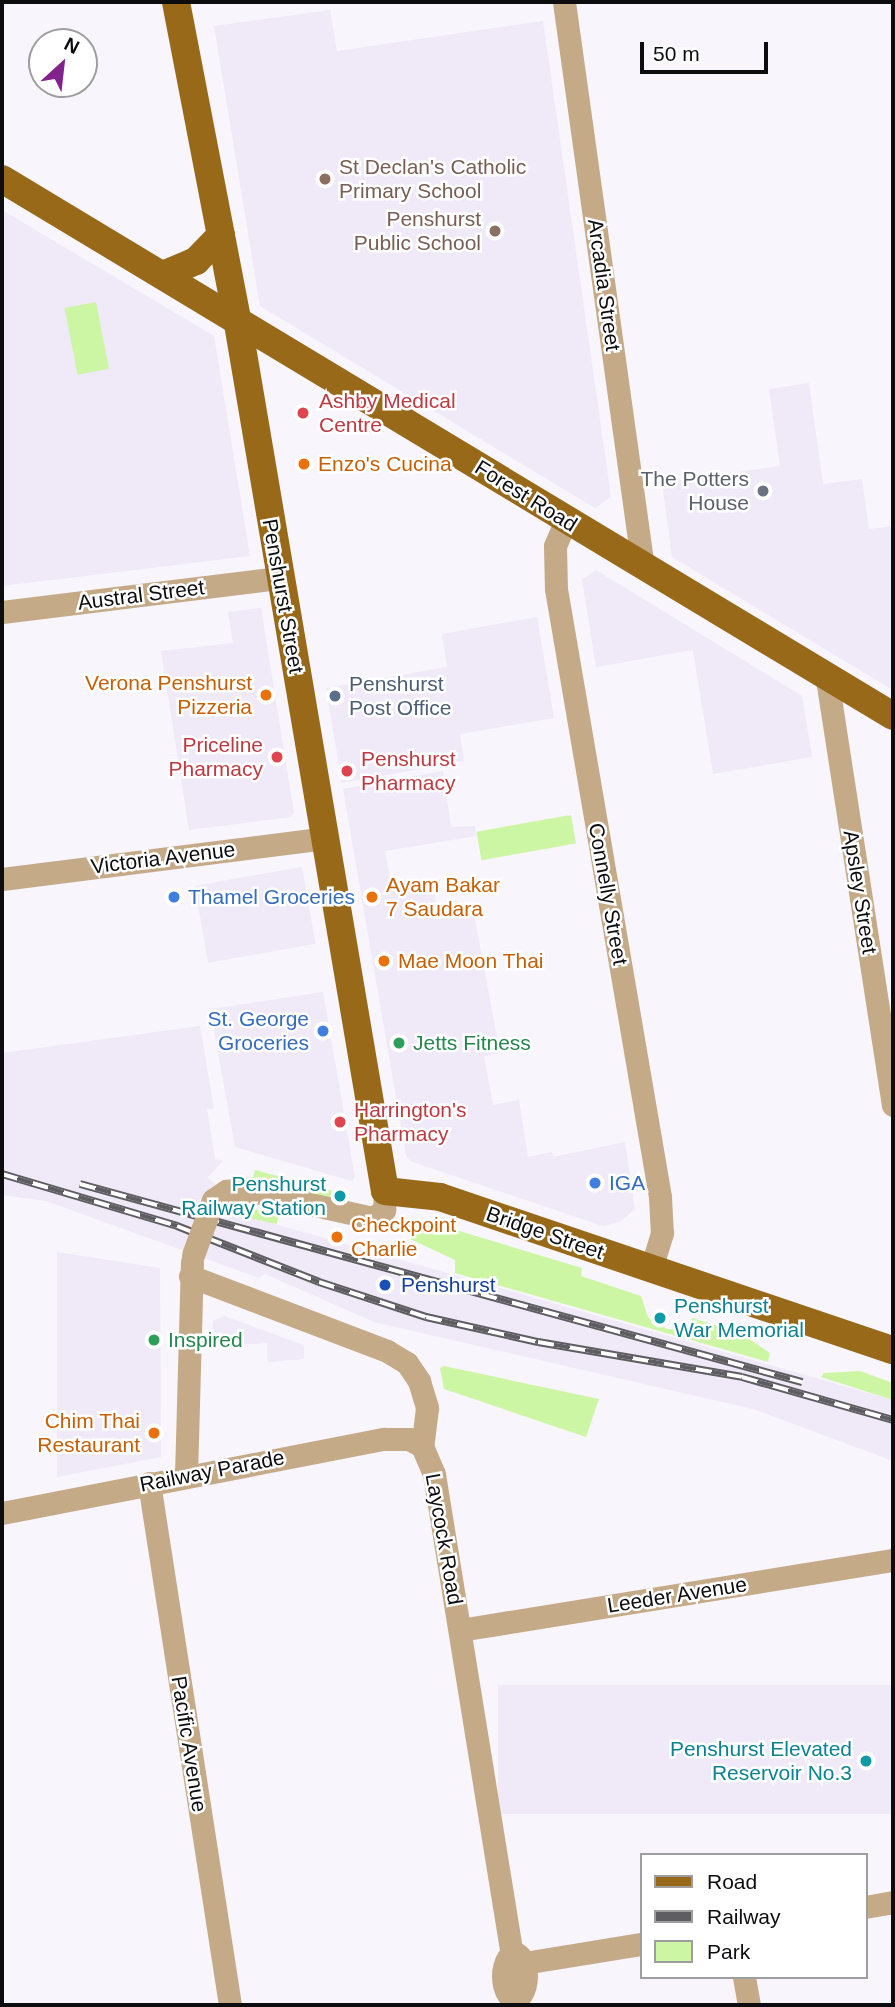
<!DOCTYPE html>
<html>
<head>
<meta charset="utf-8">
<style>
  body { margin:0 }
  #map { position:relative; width:895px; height:2007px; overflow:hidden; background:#f8f5fd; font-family:Helvetica,sans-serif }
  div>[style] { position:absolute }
  .built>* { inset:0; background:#efe9f8; transform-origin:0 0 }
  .green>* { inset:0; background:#cdf6a4; transform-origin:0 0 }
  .minor>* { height:23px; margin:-11.5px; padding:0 11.5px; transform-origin:11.5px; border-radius:11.5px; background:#c4aa87 }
  .minor>.ring { margin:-11.5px; padding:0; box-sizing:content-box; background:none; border:23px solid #c4aa87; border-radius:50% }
  .major>* { height:28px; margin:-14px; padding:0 14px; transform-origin:14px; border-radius:14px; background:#976918 }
  .rail>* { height:8px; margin-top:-4px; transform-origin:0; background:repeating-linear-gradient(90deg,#fff 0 16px,#5e5d61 0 32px); box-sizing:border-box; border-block:2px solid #5e5d61 }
  .minor-bridge>* { height:23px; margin:-11.5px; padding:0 11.5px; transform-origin:11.5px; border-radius:11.5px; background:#c4aa87 }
  .dots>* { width:19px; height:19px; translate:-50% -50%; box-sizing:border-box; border:4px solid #fff; border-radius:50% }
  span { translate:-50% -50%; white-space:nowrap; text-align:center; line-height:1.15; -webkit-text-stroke:5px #fff; paint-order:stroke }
  .education-label { font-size:21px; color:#785e54 }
  .left { translate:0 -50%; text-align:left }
  .right { translate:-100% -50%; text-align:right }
  .street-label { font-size:21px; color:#0d0c0f }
  .health-label { font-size:21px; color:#be3a42 }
  .food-label { font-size:21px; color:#c56008 }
  .worship-label { font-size:21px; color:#5b616d }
  .service-label { font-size:21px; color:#4e5e75 }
  .shop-label { font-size:21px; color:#366cbe }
  .leisure-label { font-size:21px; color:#27864d }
  .culture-label { font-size:21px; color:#0d838f }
  .transit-label { font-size:21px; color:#164399 }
  .frame { position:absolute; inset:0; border:4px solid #0d0c0f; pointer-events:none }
  .legend { position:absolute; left:640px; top:1853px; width:228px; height:126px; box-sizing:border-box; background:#fff; border:2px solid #9e9e9f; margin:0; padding:9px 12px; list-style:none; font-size:21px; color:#0d0c0f }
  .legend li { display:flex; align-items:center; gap:14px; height:35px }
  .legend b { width:35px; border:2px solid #9e9e9f }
  .north { position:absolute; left:28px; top:28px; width:70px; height:70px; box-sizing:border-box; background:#fff; border:2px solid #9e9e9f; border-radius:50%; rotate:27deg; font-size:19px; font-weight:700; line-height:28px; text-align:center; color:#0d0c0f }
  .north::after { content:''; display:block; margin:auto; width:24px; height:32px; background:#83228c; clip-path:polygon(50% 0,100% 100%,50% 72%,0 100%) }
  .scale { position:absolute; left:640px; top:42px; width:128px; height:32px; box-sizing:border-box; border:4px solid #0d0c0f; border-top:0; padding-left:9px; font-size:21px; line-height:24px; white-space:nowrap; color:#0d0c0f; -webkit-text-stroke:5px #fff; paint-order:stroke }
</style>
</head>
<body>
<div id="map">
  <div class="built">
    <div style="clip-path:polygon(330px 10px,337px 51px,543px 21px,611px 497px,595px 508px,260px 306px,214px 26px)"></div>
    <div style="clip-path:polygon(2px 210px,214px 336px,250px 556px,2px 586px)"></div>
    <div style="clip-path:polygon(809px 383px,823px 484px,862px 479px,869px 529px,893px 526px,893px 690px,672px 557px,662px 483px,780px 466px,769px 389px)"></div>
    <div style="clip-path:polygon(596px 570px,802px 696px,812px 757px,713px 774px,693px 650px,596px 667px,582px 580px)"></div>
    <div style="clip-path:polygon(261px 608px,294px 813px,291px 817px,189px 830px,161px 651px,233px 643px,228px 612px)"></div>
    <div style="clip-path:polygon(537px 617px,554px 718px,460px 734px,464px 761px,342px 783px,326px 688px,447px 667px,442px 634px)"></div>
    <div style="clip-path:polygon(443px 771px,451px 827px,475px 826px,476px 836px,385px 851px,392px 889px,433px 883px,439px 919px,474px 914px,500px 1053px,484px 1056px,493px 1105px,519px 1100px,528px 1157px,552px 1152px,553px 1157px,625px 1142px,635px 1209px,620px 1222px,603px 1226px,410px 1161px,406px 1155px,343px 789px)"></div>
    <div style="left:302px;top:867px;width:78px;height:109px;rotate:80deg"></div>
    <div style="clip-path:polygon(323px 992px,355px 1177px,352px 1181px,235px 1147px,213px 1024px,211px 1009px)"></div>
    <div style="clip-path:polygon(200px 1026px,214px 1109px,207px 1109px,215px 1159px,223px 1161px,207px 1178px,268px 1222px,893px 1400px,893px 1461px,753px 1409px,374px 1322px,265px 1274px,259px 1278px,46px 1201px,2px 1195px,2px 1053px)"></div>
    <div style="clip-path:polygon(57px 1252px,160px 1268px,161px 1457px,57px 1477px)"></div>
    <div style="clip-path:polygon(224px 1316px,304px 1345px,304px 1359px,268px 1362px,267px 1343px,212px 1347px,213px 1321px)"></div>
    <div style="left:893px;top:1685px;width:129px;height:395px;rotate:90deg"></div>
  </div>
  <div class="green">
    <div style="left:96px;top:302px;width:68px;height:32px;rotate:79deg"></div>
    <div style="left:571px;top:815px;width:29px;height:96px;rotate:80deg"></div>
    <div style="left:255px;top:1170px;width:81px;height:9px;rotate:15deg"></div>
    <div style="left:231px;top:1204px;width:49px;height:10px;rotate:12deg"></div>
    <div style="clip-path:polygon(413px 1223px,433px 1223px,582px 1268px,581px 1276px,641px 1296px,648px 1317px,667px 1329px,692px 1330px,692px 1318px,739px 1332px,770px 1353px,768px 1362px,455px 1273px,455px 1260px,410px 1239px)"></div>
    <div style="clip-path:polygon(444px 1366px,599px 1399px,586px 1437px,444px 1389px,440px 1368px)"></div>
    <div style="clip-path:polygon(860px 1371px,893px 1383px,893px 1400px,821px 1377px,824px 1373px)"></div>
  </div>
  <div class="minor">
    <div style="left:564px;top:2px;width:571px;rotate:82.05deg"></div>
    <div style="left:566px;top:520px;width:28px;rotate:113deg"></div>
    <div style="left:555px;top:546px;width:43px;rotate:88.7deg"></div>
    <div style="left:556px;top:589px;width:617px;rotate:80.29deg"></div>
    <div style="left:660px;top:1197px;width:36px;rotate:87deg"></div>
    <div style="left:662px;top:1233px;width:38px;rotate:107deg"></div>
    <div style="left:2px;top:612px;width:280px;rotate:-7deg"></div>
    <div style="left:827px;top:679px;width:431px;rotate:81.2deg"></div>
    <div style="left:2px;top:879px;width:326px;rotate:-7.2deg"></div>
    <div style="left:213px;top:1200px;width:16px;rotate:-35deg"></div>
    <div style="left:226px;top:1191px;width:16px;rotate:-7deg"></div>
    <div style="left:242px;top:1189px;width:134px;rotate:12.5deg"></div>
    <div style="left:373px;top:1218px;width:14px;rotate:-36deg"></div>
    <div style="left:384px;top:1210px;width:19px;rotate:-87deg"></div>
    <div style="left:190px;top:1276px;width:211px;rotate:20.8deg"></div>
    <div style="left:387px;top:1351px;width:23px;rotate:31deg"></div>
    <div style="left:407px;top:1363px;width:22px;rotate:56deg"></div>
    <div style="left:419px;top:1381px;width:28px;rotate:73deg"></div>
    <div style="left:427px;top:1408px;width:38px;rotate:97deg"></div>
    <div style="left:186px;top:1476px;width:214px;rotate:-88.4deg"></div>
    <div style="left:149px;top:1483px;width:528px;rotate:81.18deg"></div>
    <div style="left:2px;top:1513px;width:389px;rotate:-11deg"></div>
    <div style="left:384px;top:1439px;width:25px"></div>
    <div style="left:409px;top:1439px;width:15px;rotate:28deg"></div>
    <div style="left:422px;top:1446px;width:30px;rotate:67deg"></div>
    <div style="left:434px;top:1474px;width:486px;rotate:80.8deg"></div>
    <div style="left:460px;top:1630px;width:439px;rotate:-9.2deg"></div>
    <div style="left:865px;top:1907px;width:28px;rotate:-10deg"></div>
    <div class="ring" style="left:503px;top:1953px;width:-1px;height:-1px"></div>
    <div style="left:524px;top:1963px;width:119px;rotate:-9.2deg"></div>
    <div style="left:744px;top:1977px;width:28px;rotate:80deg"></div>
    <div style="left:514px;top:2005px;width:30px;rotate:-90deg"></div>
  </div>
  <div class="major">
    <div style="left:176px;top:2px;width:322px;rotate:79.1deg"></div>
    <div style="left:237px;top:318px;width:885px;rotate:80.38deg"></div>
    <div style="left:385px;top:1191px;width:55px;rotate:6.2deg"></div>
    <div style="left:440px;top:1197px;width:478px;rotate:18.7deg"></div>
    <div style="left:2px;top:179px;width:1040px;rotate:31.08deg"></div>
    <div style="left:163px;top:275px;width:36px;rotate:-23deg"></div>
    <div style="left:196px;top:261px;width:36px;rotate:-46deg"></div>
  </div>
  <div class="rail">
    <div style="left:2px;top:1174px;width:183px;rotate:16.5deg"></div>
    <div style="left:177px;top:1226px;width:153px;rotate:21.5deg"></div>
    <div style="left:319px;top:1282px;width:113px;rotate:18.1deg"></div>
    <div style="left:426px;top:1317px;width:115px;rotate:12.6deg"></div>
    <div style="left:538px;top:1342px;width:207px;rotate:9.7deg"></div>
    <div style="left:742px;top:1377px;width:157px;rotate:15.9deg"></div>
    <div style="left:80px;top:1184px;width:749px;rotate:15.34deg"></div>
  </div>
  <div class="minor-bridge">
    <div style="left:193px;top:1255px;width:59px;rotate:-70deg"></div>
  </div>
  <div class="dots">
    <div style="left:325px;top:179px;background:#8d6e63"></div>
    <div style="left:495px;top:231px;background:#8d6e63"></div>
    <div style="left:303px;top:413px;background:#e0444e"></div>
    <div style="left:304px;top:464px;background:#e8710a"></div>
    <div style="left:763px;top:491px;background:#6b7280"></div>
    <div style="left:266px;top:695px;background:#e8710a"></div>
    <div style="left:335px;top:696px;background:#5c6f8a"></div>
    <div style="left:277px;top:757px;background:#e0444e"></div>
    <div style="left:347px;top:771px;background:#e0444e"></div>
    <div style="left:174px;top:897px;background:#3f7fe0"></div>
    <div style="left:372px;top:897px;background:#e8710a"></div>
    <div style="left:384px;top:961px;background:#e8710a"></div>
    <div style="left:323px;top:1031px;background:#3f7fe0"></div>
    <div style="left:399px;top:1043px;background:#2e9e5b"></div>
    <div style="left:340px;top:1122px;background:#e0444e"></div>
    <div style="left:595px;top:1183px;background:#3f7fe0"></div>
    <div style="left:340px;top:1196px;background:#0f9aa8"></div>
    <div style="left:337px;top:1237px;background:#e8710a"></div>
    <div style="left:385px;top:1285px;background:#1a4fb4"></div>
    <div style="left:660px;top:1318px;background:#0f9aa8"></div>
    <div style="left:154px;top:1340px;background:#2e9e5b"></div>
    <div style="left:154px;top:1433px;background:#e8710a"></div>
    <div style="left:866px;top:1761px;background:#0f9aa8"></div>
  </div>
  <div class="education-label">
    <span class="left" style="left:339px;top:179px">St Declan's Catholic<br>Primary School</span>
    <span class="right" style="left:481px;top:231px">Penshurst<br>Public School</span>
  </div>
  <div class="street-label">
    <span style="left:604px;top:285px;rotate:82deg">Arcadia Street</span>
    <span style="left:526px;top:496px;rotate:32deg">Forest Road</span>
    <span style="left:141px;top:595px;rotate:-7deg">Austral Street</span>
    <span style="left:283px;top:596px;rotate:80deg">Penshurst Street</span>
    <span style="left:163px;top:858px;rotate:-7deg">Victoria Avenue</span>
    <span style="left:860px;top:892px;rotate:81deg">Apsley Street</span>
    <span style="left:608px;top:894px;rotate:80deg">Connelly Street</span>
    <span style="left:545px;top:1233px;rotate:19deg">Bridge Street</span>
    <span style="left:212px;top:1471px;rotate:-11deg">Railway Parade</span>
    <span style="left:444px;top:1539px;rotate:80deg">Laycock Road</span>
    <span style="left:677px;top:1595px;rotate:-9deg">Leeder Avenue</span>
    <span style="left:189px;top:1744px;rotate:81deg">Pacific Avenue</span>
  </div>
  <div class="health-label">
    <span class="left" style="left:319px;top:413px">Ashby Medical<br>Centre</span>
    <span class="right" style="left:263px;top:757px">Priceline<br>Pharmacy</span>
    <span class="left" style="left:361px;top:771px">Penshurst<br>Pharmacy</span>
    <span class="left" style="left:354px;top:1122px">Harrington's<br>Pharmacy</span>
  </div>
  <div class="food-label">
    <span class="left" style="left:318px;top:464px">Enzo's Cucina</span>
    <span class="right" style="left:252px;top:695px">Verona Penshurst<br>Pizzeria</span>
    <span class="left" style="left:386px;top:897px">Ayam Bakar<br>7 Saudara</span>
    <span class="left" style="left:398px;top:961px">Mae Moon Thai</span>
    <span class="left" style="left:351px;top:1237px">Checkpoint<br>Charlie</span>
    <span class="right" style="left:140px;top:1433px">Chim Thai<br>Restaurant</span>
  </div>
  <div class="worship-label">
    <span class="right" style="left:749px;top:491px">The Potters<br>House</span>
  </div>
  <div class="service-label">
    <span class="left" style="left:349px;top:696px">Penshurst<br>Post Office</span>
  </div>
  <div class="shop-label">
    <span class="left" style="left:188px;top:897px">Thamel Groceries</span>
    <span class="right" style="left:309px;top:1031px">St. George<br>Groceries</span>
    <span class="left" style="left:609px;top:1183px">IGA</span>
  </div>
  <div class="leisure-label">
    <span class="left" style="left:413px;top:1043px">Jetts Fitness</span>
    <span class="left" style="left:168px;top:1340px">Inspired</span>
  </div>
  <div class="culture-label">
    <span class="right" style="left:326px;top:1196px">Penshurst<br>Railway Station</span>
    <span class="left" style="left:674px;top:1318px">Penshurst<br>War Memorial</span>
    <span class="right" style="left:852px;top:1761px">Penshurst Elevated<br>Reservoir No.3</span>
  </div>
  <div class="transit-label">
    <span class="left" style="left:401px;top:1285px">Penshurst</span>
  </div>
  <div class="frame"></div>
  <ul class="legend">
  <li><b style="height:9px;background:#976918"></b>Road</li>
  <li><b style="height:9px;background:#5e5d61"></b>Railway</li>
  <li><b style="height:19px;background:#cdf6a4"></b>Park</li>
  </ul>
  <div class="north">N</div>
  <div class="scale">50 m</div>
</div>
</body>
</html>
